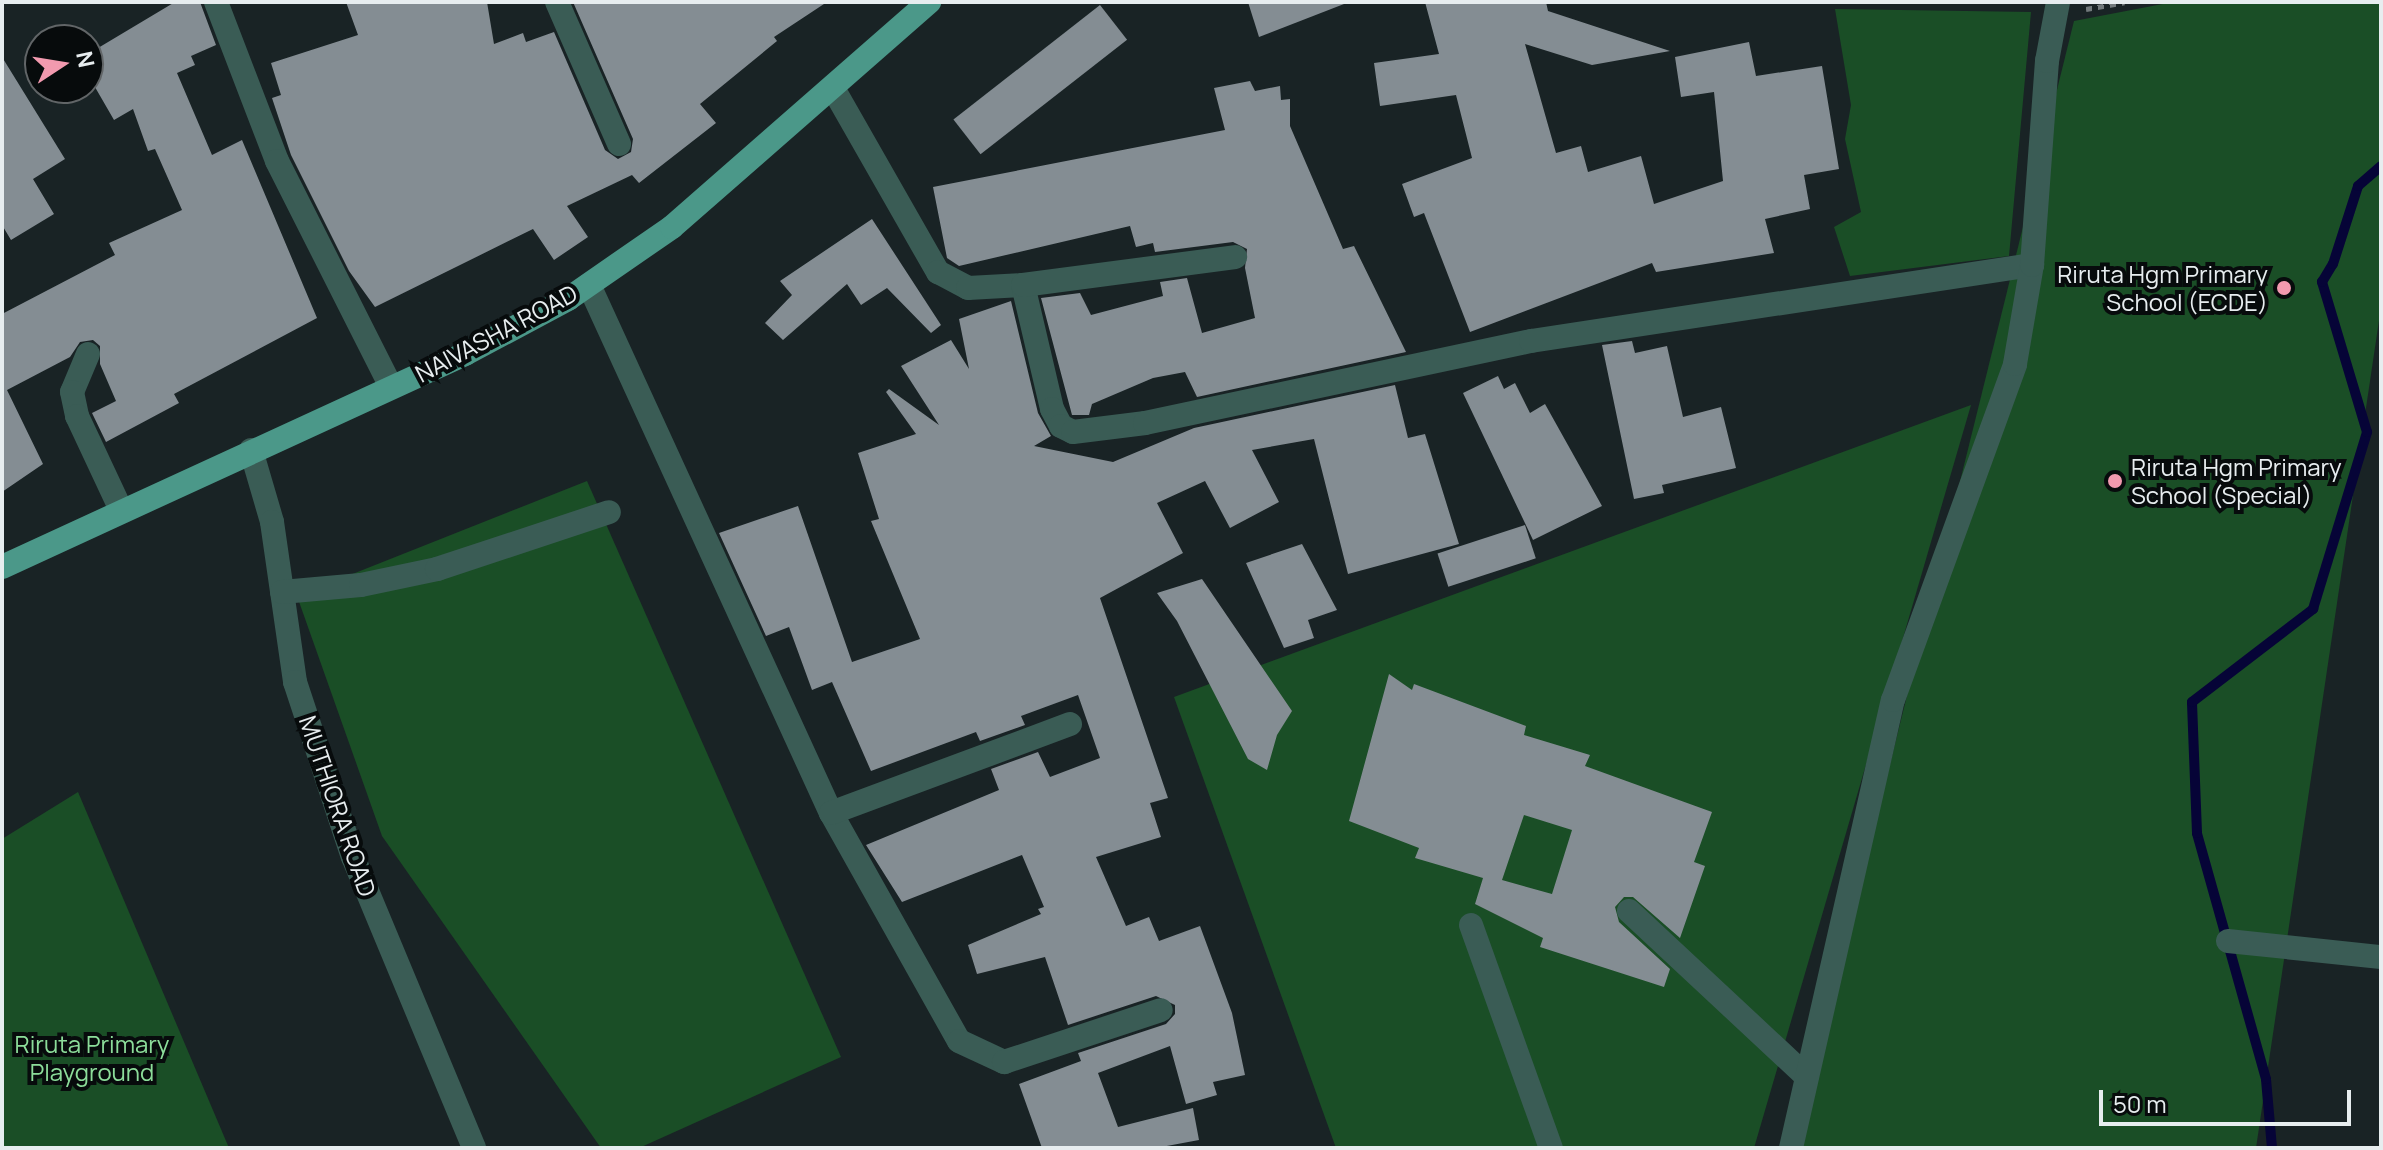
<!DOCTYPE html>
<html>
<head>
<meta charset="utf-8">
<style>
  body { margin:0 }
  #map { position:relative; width:2383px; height:1150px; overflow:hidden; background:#192325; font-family:Manrope,sans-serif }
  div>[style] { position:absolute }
  .green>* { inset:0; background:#1a4e26 }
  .stream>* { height:10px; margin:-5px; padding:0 5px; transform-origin:5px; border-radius:5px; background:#060437 }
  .building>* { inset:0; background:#848d93; transform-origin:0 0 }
  .path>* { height:5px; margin-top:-2.5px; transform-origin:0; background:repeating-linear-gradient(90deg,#727a7c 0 6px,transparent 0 12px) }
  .minor>* { height:24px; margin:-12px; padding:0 12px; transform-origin:12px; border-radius:12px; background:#3a5c55 }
  .major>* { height:24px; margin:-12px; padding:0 12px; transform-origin:12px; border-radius:12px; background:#4b9889 }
  .dots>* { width:22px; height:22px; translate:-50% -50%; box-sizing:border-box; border:4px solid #070b0c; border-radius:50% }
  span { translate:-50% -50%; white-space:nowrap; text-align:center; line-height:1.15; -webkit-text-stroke:8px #070b0c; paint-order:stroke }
  .poi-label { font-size:24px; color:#e7edef }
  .right { translate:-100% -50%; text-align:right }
  .left { translate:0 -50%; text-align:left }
  .street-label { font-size:24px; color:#e7edef }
  .park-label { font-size:24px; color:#8cdd9a }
  .frame { position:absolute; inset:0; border:4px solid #e7edef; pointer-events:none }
  .north { position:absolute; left:24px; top:24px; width:80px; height:80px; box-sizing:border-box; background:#070b0c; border:2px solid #616567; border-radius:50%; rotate:78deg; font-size:22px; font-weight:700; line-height:32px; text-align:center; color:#e7edef }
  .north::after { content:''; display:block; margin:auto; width:28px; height:36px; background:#f29aaf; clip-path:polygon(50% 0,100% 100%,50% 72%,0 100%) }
  .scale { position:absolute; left:2099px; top:1090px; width:252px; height:36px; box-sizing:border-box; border:4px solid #e7edef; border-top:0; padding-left:10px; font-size:24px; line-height:28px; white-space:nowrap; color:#e7edef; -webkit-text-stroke:6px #070b0c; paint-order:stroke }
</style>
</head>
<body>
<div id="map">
  <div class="green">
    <div style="clip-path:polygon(2173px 2px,2381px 2px,2381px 307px,2256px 1148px,1795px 1148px,2074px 21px)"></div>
    <div style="clip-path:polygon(1835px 9px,2031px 12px,2009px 256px,1850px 276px,1834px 227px,1861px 212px,1845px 139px,1851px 105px)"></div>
    <div style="clip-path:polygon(1971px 405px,1754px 1148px,1336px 1148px,1174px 697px)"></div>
    <div style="clip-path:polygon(587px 481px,841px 1057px,639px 1148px,601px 1148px,382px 836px,297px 596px)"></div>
    <div style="clip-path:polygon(78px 792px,229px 1148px,2px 1148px,2px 839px)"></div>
  </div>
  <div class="stream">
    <div style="left:2272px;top:1148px;width:69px;rotate:-95deg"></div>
    <div style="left:2266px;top:1079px;width:255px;rotate:-105.7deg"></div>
    <div style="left:2197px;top:833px;width:131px;rotate:-92.2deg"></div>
    <div style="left:2192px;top:702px;width:153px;rotate:-37.5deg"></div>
    <div style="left:2313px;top:609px;width:185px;rotate:-73deg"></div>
    <div style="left:2367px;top:432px;width:157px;rotate:-106.7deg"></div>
    <div style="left:2322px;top:282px;width:21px;rotate:-59deg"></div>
    <div style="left:2333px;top:264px;width:82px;rotate:-72.2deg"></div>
    <div style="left:2358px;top:186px;width:30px;rotate:-41deg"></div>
  </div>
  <div class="building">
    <div style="clip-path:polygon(175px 2px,200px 2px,216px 45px,191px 56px,195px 65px,177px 73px,212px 155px,242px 140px,317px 318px,174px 394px,179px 403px,106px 442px,92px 413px,116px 401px,100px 364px,100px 346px,93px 340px,80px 342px,70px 357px,7px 390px,43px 464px,2px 492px,2px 314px,115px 255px,109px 243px,182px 210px,155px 149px,148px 151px,133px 109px,114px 120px,88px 75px,88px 54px)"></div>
    <div style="clip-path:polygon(346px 2px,487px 2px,494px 44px,523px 33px,526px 42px,554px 32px,605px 150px,618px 159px,631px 152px,633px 139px,573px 2px,827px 2px,774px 37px,777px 41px,700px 104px,716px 123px,639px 183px,632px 175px,567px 206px,588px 237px,554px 260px,533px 229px,375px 307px,349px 271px,291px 155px,272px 98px,281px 95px,271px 63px,358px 35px)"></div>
    <div style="clip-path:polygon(1248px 2px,1344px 2px,1344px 4px,1259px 37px)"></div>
    <div style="clip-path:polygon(1425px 2px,1546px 2px,1548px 11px,1670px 51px,1592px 65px,1525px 44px,1556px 153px,1581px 146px,1588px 172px,1641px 156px,1654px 204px,1723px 181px,1714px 92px,1681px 97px,1675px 57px,1749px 42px,1756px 76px,1822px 66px,1839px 169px,1804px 175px,1810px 209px,1765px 219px,1774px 253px,1656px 272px,1652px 263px,1470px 332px,1424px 213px,1414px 217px,1402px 184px,1472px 158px,1456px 95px,1380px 106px,1374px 63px,1439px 54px)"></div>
    <div style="left:1100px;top:5px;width:44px;height:186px;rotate:52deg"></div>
    <div style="clip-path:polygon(2px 57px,65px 159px,33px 179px,54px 214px,11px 240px,2px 225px)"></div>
    <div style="clip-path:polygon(1250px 81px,1255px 91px,1280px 86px,1281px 100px,1290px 99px,1290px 126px,1343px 249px,1354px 246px,1406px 352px,1197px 397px,1185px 372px,1153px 378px,1092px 404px,1089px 415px,1072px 415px,1041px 298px,1080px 293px,1091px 315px,1163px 296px,1160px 282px,1187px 278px,1202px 333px,1255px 318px,1245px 268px,1247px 249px,1233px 242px,1155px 252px,1153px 243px,1136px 247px,1130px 226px,959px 266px,947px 258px,933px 187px,1225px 130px,1214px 88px)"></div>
    <div style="clip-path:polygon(872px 219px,941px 325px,931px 333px,887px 288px,861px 305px,847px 284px,783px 340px,765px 323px,792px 295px,780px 281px)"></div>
    <div style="clip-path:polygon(1011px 301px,1038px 413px,1051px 436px,1034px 446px,1113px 462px,1194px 428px,1395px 385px,1408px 438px,1425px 434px,1459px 544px,1348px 574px,1314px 439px,1252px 450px,1279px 502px,1230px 528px,1205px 481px,1157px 503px,1183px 553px,1100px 598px,1168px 798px,1150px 803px,1161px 837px,1096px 857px,1126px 926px,1149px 917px,1159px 941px,1200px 926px,1232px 1013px,1245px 1075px,1213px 1082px,1217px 1095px,1186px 1104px,1170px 1046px,1098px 1073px,1118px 1127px,1193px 1108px,1199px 1140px,1156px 1148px,1042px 1148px,1019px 1084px,1081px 1061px,1078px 1053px,1166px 1024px,1175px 1014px,1175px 1005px,1156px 996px,1068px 1025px,1045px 957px,977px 974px,968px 945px,1041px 914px,1038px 909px,1044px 907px,1022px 855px,902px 902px,866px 845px,999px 790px,991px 769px,1038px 752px,1050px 777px,1100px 758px,1078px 695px,1021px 716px,1025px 725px,980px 741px,976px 732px,871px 771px,832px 682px,812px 690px,789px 627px,766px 636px,719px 533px,798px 506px,852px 662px,920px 639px,871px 521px,879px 519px,858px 453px,916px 434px,886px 392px,889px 389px,939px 425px,901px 366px,951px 340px,969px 369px,959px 319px)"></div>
    <div style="clip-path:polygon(1632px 341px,1635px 353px,1667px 346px,1683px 417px,1721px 407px,1736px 468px,1662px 485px,1664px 493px,1634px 499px,1602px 345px)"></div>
    <div style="clip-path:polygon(1498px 376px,1504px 389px,1515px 383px,1530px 413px,1545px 404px,1602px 506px,1533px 540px,1463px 393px)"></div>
    <div style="left:1525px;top:525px;width:35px;height:92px;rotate:72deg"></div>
    <div style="clip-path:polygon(1302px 544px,1337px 610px,1308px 620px,1314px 638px,1284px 648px,1246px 563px)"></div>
    <div style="clip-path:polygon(1202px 579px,1292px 711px,1277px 735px,1267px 770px,1248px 759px,1177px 621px,1157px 593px)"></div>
    <div style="clip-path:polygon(evenodd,1389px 674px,1412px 690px,1414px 684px,1526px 726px,1524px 735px,1590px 755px,1585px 766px,1712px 812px,1694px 862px,1705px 866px,1680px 938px,1633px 897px,1624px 897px,1615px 907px,1619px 922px,1670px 969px,1664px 987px,1540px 947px,1543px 938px,1475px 904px,1483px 878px,1415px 858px,1419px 848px,1349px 821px,1389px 674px,1524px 815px,1572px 830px,1552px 894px,1502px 880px,1524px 815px)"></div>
  </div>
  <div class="path">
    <div style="left:2086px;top:9px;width:39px;rotate:-10deg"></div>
  </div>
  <div class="minor">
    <div style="left:216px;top:2px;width:170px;rotate:69deg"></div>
    <div style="left:277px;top:161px;width:253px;rotate:63.2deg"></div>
    <div style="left:557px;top:2px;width:155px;rotate:66.4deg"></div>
    <div style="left:834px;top:90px;width:210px;rotate:60.3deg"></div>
    <div style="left:938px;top:272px;width:34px;rotate:28deg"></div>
    <div style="left:968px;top:288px;width:55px;rotate:-3.1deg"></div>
    <div style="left:1023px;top:285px;width:127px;rotate:76.8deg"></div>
    <div style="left:1052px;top:409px;width:19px;rotate:62deg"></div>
    <div style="left:1061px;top:426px;width:13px;rotate:27deg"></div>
    <div style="left:1073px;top:432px;width:73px;rotate:-7.1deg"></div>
    <div style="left:1145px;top:423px;width:395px;rotate:-12deg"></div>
    <div style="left:1531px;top:341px;width:507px;rotate:-8.63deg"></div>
    <div style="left:589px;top:285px;width:581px;rotate:65.38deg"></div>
    <div style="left:831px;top:813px;width:261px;rotate:60.7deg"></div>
    <div style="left:959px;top:1041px;width:50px;rotate:25deg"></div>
    <div style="left:1004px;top:1062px;width:165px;rotate:-18.3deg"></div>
    <div style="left:1023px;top:285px;width:214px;rotate:-7.5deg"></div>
    <div style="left:88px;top:354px;width:41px;rotate:112.8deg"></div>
    <div style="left:72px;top:392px;width:25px;rotate:78deg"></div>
    <div style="left:77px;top:416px;width:104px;rotate:64.9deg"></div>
    <div style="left:251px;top:450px;width:75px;rotate:73.7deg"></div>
    <div style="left:272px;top:522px;width:162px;rotate:81.8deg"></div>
    <div style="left:295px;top:682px;width:184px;rotate:71.7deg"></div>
    <div style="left:353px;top:857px;width:315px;rotate:67.4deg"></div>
    <div style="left:282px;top:592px;width:79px;rotate:-5.1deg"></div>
    <div style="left:361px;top:585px;width:78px;rotate:-11.9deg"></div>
    <div style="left:437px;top:569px;width:181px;rotate:-18.3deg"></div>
    <div style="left:831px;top:813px;width:255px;rotate:-20.4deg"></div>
    <div style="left:1629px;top:911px;width:243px;rotate:43deg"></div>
    <div style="left:1471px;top:925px;width:237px;rotate:70.3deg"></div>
    <div style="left:2228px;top:941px;width:154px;rotate:6deg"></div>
    <div style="left:1791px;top:1148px;width:459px;rotate:-77.2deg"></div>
    <div style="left:1893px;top:700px;width:357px;rotate:-70deg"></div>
    <div style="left:2015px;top:364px;width:100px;rotate:-80.3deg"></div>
    <div style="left:2032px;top:265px;width:205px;rotate:-85.8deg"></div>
    <div style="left:2047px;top:61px;width:60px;rotate:-79.4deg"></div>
  </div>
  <div class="major">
    <div style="left:2px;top:567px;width:510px;rotate:-24.7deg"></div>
    <div style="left:465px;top:354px;width:117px;rotate:-28.1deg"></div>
    <div style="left:568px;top:299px;width:126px;rotate:-34.7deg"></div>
    <div style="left:672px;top:227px;width:342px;rotate:-41.2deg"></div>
  </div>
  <div class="dots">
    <div style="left:2284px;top:288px;background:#f29aaf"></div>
    <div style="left:2115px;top:481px;background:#f29aaf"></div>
  </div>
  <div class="poi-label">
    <span class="right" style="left:2268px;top:288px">Riruta Hgm Primary<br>School (ECDE)</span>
    <span class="left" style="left:2131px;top:481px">Riruta Hgm Primary<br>School (Special)</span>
  </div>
  <div class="street-label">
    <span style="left:496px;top:333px;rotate:-28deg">NAIVASHA ROAD</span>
    <span style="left:338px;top:806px;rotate:71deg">MUTHIORA ROAD</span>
  </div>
  <div class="park-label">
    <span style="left:92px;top:1058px">Riruta Primary<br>Playground</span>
  </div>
  <div class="frame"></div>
  <div class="north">N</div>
  <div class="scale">50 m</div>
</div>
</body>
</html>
